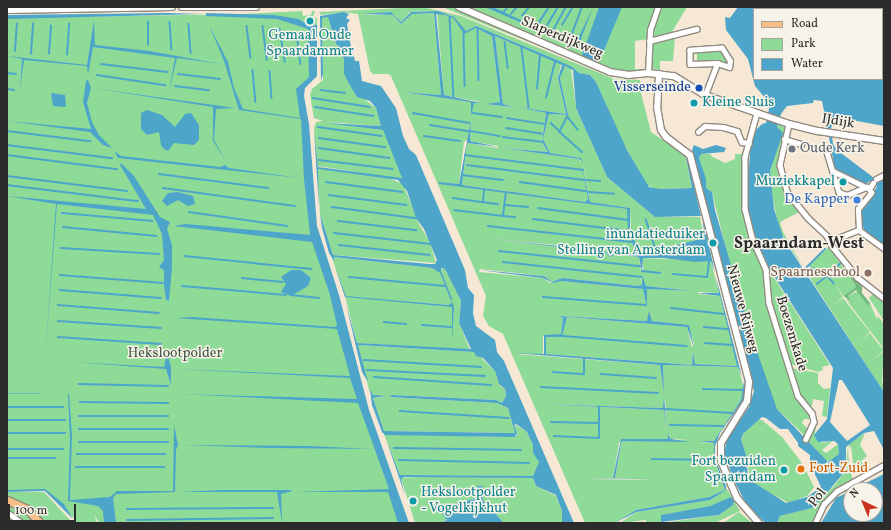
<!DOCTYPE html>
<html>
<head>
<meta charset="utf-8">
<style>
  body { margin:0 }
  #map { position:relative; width:891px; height:530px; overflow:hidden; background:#f6e8d5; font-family:Vollkorn,serif }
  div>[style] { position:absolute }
  .green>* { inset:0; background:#8edb98 }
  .forest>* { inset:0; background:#72bb80 }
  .water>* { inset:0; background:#4da5ca }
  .stream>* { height:1.5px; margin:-0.75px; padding:0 0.75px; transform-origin:0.75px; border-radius:0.75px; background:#4da5ca }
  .roads { filter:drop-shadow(1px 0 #908a80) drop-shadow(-1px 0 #908a80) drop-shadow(0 1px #908a80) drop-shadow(0 -1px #908a80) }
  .minor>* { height:4.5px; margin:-2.25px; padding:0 2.25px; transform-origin:2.25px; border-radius:2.25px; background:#fff }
  .tertiary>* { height:6px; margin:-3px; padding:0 3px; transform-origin:3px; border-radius:3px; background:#fff }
  .primary>* { height:7px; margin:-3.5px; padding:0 3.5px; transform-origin:3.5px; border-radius:3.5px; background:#f7be88 }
  .dots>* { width:11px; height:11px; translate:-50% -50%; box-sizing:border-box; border:2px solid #f7f3e8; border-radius:50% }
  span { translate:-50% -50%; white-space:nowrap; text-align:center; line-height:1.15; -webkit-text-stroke:3px #f7f3e8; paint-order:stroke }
  .culture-label { font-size:14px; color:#0d838f }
  .left { translate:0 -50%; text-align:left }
  .right { translate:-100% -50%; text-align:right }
  .street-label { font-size:14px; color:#2b2b2b }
  .transit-label { font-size:14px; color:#164399 }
  .worship-label { font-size:14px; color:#5b616d }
  .shop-label { font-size:14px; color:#366cbe }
  .education-label { font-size:14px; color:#785e54 }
  .park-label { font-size:14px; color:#445746 }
  .food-label { font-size:14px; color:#c56008 }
  .quarter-label { font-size:16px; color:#2b2b2b; font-weight:700 }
  .frame { position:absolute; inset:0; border:8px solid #2b2b2b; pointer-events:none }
  .legend { position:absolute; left:753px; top:8px; width:130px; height:72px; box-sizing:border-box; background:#f7f3e8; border:1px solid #a5a39c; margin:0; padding:5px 7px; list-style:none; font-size:12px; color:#2b2b2b }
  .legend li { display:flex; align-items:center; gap:8px; height:20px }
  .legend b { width:20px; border:1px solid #a5a39c }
  .north { position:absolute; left:843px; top:482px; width:40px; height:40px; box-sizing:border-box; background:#f7f3e8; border:1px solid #a5a39c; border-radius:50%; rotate:316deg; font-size:11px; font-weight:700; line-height:16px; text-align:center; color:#2b2b2b }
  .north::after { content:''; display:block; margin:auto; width:14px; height:18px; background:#c8321e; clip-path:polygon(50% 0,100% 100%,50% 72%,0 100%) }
  .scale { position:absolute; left:8px; top:504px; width:68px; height:18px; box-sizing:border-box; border:2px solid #2b2b2b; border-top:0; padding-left:5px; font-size:12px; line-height:14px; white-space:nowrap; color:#2b2b2b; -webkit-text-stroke:3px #f7f3e8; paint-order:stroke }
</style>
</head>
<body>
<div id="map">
  <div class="green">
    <div style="clip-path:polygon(evenodd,423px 7px,461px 16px,614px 79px,640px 80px,641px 93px,651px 132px,685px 155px,692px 188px,656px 189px,647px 185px,622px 141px,596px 82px,590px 75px,579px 73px,566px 65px,557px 60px,476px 26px,466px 31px,450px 15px,433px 11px,410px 12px,401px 22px,391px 12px,361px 15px,393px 15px,401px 24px,412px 14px,434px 13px,441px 95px,402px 92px,471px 102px,471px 112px,474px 103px,481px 102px,444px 95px,437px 12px,454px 19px,465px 32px,476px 28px,492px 36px,500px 102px,485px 104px,513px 107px,503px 104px,495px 36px,561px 64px,558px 78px,566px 114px,516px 107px,546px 113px,542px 142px,548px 152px,502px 148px,579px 159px,581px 162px,581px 158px,550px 153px,543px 139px,549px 114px,568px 115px,560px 78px,564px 66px,571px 68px,576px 108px,607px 177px,655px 217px,700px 217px,704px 238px,674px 246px,652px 255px,642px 256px,639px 253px,631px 231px,630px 208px,590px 202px,583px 165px,588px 199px,585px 202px,462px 185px,467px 143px,498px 148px,498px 146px,470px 141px,471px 120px,468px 139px,464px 142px,459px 184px,438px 183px,628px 209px,628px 231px,636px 253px,619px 254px,639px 257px,641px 271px,643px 270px,643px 258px,711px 261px,719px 293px,698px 292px,698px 294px,720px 296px,738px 366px,695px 364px,693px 351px,692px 365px,546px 354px,546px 337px,562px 337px,567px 317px,687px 327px,692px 347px,694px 344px,688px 325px,652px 321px,649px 311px,649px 319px,647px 321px,559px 316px,563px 318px,561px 334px,543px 336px,543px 354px,515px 354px,660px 365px,664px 394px,663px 365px,738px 367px,744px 388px,741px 400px,714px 441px,698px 442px,714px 443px,714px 458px,725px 490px,709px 497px,636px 510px,615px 523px,585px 523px,503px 334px,489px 326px,483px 316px,486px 296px,391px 76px,388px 74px,373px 74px,370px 71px,358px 14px,344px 12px,321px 15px,319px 12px,423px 7px,486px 238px,595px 249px,608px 253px,609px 255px,617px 253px,610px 257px,606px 253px,486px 238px,423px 7px,480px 269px,544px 276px,552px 282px,562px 278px,638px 286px,642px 285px,641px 277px,646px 286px,693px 291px,647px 289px,647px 309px,643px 289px,561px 281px,550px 283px,543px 278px,479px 272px,480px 269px,423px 7px,665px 398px,667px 430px,664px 410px,538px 404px,663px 408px,665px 398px,423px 7px,669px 434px,671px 439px,689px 440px,623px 441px,621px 443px,615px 478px,654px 480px,588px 479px,613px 478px,619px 443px,622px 439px,668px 439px,669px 434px)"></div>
    <div style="clip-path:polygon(442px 7px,455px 7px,579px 61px,576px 61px)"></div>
    <div style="clip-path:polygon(465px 7px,657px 7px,648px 39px,635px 41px,635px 69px,647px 69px,646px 71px,635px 73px,610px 70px)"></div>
    <div style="clip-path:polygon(659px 7px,687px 7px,669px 37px,675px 36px,673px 61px,660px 61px,660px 71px,650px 67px,651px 33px)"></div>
    <div style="clip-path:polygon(302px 11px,303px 16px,311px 15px,312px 11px,315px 11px,313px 17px,317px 18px,317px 25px,312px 25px,312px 23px,308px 25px,299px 19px,264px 15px,288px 19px,310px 28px,312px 78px,300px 92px,311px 209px,361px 396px,404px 523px,99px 523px,94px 514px,97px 523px,43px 523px,28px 507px,7px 497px,7px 492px,44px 492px,72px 522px,90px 513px,76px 520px,45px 490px,7px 491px,7px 18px,243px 14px)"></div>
    <div style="clip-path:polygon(328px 17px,336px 44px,341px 48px,344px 60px,344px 74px,348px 82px,356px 93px,376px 108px,381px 126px,326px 122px,383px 130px,402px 173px,401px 179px,317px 166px,314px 128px,316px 122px,323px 121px,314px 118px,310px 95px,312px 89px,323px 80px,322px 18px)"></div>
    <div style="clip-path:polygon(721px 51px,727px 60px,726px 63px,712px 60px,697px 61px,697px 52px)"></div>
    <div style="clip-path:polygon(778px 123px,786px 129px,778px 157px,777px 170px,787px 198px,799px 212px,780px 222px,783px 232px,804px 269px,829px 247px,856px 287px,844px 297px,851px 303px,848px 296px,858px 291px,868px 305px,870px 303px,877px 319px,878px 316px,884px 324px,884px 349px,835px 285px,843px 297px,831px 306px,843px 298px,870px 332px,860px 341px,870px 333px,876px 341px,863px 352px,876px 341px,884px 350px,870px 362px,884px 351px,882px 383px,884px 382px,884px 392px,780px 232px,773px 200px,770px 171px,782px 133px,777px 127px)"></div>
    <div style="clip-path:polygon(701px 154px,711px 154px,711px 156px,725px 163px,735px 159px,735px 154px,744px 154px,742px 188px,748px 238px,763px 269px,767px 301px,798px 397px,810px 415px,810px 419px,804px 419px,802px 423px,810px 431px,803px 438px,803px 434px,777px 409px,769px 390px,732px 273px,712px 192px,706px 188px,699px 158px)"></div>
    <div style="clip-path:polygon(320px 169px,388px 178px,403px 184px,419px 224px,430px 242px,436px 263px,333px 255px,320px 214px,317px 170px)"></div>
    <div style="clip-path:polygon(334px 257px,432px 268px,440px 273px,451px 301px,440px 269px,445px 269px,461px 301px,459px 323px,470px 350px,357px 343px,345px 296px,452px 306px,451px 341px,452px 303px,449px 305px,345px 296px,333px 261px)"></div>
    <div style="clip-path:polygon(766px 265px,830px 365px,822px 367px,823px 370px,818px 372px,790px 364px,769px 300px)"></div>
    <div style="clip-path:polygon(873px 294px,884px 301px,884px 321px,869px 298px)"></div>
    <div style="clip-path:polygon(358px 345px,475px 352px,495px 371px,500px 386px,505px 389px,506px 396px,502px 403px,496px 400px,392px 395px,389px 397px,497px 403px,508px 408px,515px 433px,384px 431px,373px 398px,385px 397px,373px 395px,369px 390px)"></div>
    <div style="clip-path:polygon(791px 368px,818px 373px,818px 383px,824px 389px,830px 388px,827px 417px,822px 416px,824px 401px,813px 399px,812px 406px,808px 406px,800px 396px)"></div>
    <div style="clip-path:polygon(758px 420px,762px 420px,782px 437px,802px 463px,814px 487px,807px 496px,789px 503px,758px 487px,750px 478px,746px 455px,741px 439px,743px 434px)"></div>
    <div style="clip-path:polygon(514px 424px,527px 432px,533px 445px,533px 453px,538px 458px,539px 465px,533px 476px,400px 475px,384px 434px,515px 437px,517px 435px)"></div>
    <div style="clip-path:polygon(816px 427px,815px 433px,822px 443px,833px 441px,822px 450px,826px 453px,838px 444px,839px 454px,834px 460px,826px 461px,806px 441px)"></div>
    <div style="clip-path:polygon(865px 433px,860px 445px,867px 456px,861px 461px,865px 468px,854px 472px,851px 446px,849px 448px,849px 444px)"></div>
    <div style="clip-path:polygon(848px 445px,849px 467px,853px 480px,838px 489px,813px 523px,777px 523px,780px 516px,812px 508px,834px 486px,846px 470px)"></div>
    <div style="clip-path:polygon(434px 476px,533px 478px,536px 486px,556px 496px,562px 511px,562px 523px,504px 523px,484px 502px,481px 494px,483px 486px,477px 486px,477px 495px,474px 499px,450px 505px,446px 520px,441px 523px,415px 523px,401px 478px)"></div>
    <div style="clip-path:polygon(727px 489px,740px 511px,717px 522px,662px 523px,719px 515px,733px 505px,731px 497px,715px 505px,667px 514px,661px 523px,646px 523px,646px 520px,620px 523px,636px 512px,710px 500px)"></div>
    <div style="clip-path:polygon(7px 502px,26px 513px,36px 523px,26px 523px,7px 510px)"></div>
    <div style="clip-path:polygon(739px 512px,752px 523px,721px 523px,726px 521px)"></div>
  </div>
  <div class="forest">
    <div style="clip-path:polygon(844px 262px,862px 287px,862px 293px,870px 303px,868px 306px,856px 290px,848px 296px,852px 303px,844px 296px,856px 287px,841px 263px)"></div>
  </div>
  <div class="water">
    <div style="clip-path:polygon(485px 7px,493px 7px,575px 45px,593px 7px,578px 47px)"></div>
    <div style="clip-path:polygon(599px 7px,622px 7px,600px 60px,595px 62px,582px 57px,583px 50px,581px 49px,585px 47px)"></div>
    <div style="clip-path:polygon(evenodd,738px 7px,884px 7px,884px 126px,835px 117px,831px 128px,833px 144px,837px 150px,878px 181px,880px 178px,884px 180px,884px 245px,865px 232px,860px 219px,862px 207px,877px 187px,870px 181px,866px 184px,835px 169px,822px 101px,814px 100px,813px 103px,787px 106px,781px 114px,777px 127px,783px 133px,770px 171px,774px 209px,784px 240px,884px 392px,884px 450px,874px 431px,864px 433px,846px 447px,846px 470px,821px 500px,812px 508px,780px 516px,777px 523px,765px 523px,745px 502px,733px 478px,724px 453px,727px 439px,749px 407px,754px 391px,692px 150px,694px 145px,703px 149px,716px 145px,726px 148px,724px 152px,701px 154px,699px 158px,706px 179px,706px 188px,712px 192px,715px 210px,750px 331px,777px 409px,828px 462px,839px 454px,838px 444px,834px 441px,818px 442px,814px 435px,827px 419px,833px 368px,763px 259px,750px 221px,747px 204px,750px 151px,754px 132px,762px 124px,766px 123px,770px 104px,755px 86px,748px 59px,726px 30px,725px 17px,730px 18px,738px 7px,754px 9px,882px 9px,882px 79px,754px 79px,754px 9px,738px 7px,839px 380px,842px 380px,870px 425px,847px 441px,830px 422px,839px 380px,738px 7px,762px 417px,766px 418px,780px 429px,788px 429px,798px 443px,798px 446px,810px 455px,810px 464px,821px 487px,807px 497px,786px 503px,753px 482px,748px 476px,746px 455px,741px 439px,743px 434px,762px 417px)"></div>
    <div style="clip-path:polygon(438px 11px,454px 17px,466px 31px,476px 26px,557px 60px,572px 67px,579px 73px,590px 75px,596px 82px,627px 150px,649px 187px,660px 189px,692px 188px,686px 158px,679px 149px,687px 156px,701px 216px,655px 217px,607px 177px,576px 108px,573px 70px,565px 66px,560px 78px,568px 115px,549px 114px,543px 139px,550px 153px,581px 158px,583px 162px,579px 159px,503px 148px,548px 152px,542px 142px,546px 113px,516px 107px,566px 114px,558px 78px,562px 65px,495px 36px,503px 104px,513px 107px,485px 104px,500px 102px,492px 36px,476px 28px,464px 34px,454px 19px,445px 15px,436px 14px,444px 95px,481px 103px,474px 103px,471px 116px,471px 102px,402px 92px,441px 95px,434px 13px,412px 14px,401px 24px,393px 15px,361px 14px,391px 12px,401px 22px,411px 12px)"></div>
    <div style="clip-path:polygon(344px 12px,349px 14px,346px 18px,350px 20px,347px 24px,350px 42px,355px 61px,359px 61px,362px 81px,381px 86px,396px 108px,403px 136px,409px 149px,416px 155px,465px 270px,468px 288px,474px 295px,473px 313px,476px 326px,495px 340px,497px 352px,504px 361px,574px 523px,562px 523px,562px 511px,556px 495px,536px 486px,533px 478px,404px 477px,401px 479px,405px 495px,386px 439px,400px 475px,533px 476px,539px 462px,533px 453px,533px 445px,527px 432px,516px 424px,514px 425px,517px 433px,515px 437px,385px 435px,382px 432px,372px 405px,370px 389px,373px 395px,386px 396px,373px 398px,384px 431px,515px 433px,508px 408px,497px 403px,389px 397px,392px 395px,496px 400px,502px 403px,506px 396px,505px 389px,499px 384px,495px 371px,483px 358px,476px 356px,474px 352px,358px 345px,368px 382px,362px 372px,346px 304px,357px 343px,471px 349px,459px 323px,461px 301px,445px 269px,441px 268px,441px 271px,452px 299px,451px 301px,440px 273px,432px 268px,334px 257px,334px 261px,329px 253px,322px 228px,320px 214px,333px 255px,429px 264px,435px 264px,437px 260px,424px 229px,416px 218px,407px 191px,398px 180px,318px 169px,319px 207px,314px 131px,318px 167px,402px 178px,383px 130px,326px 123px,381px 126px,376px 108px,370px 101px,357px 97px,348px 82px,344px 74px,344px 60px,341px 48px,336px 44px,328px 17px,322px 18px,323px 74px,321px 81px,320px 16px)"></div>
    <div style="clip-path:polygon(169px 13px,202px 14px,7px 19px,7px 15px)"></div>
    <div style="clip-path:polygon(206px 13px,274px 15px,299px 19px,308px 25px,312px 22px,312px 25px,317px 25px,317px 76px,305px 88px,304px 96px,309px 124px,317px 226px,339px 295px,369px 410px,409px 523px,398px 523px,388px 492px,294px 492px,389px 489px,358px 403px,181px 394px,357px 399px,350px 378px,175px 369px,350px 376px,337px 329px,175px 318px,192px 317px,335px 327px,337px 325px,330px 295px,312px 242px,174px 226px,186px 224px,310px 235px,304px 179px,301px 119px,239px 110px,224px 61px,209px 25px,228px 62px,234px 88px,243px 109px,300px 118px,296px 89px,309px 77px,308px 29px,277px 19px,206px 16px)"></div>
    <div style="clip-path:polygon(94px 20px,95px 45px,149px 51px,221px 64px,177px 58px,169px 92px,175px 58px,93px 47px,88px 75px,87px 66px,24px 60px,20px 89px,22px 59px,7px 56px,87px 65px)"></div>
    <div style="clip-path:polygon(88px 80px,91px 88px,87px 103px,92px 122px,99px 135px,112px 148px,103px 145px,90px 132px,7px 121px,91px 129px,83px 102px,86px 81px)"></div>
    <div style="clip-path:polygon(92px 88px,235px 108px,216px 109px,214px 140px,226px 161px,213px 141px,213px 107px)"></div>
    <div style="clip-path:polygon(51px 93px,65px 95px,66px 107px,53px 106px)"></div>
    <div style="clip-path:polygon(147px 110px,162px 115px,175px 127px,185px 114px,191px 113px,199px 125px,199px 140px,194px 145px,174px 143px,168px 151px,164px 149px,161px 145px,159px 132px,147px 135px,141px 129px,141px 113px)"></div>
    <div style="clip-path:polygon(471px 120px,470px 141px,499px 147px,467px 143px,462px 185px,585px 202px,588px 199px,582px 165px,590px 202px,630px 208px,630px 228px,640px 255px,652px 255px,674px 246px,704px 238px,703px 220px,715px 272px,711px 261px,696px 262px,663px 258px,643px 258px,642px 272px,639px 257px,619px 254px,636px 253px,628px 231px,627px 209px,439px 184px,439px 182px,459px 184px)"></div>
    <div style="clip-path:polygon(114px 151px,121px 156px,220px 167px,225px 165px,229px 168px,300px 178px,118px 158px)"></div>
    <div style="clip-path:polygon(121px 163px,134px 176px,160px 217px,170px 222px,167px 229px,172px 245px,172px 267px,169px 301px,166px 300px,164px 285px,164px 270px,159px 267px,164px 260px,162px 234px,153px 215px,57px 204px,45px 360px,56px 204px,7px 196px,146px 209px,120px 165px)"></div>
    <div style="clip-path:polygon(178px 192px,193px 196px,195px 204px,188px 206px,178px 200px,167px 206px,162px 201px,168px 193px)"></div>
    <div style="clip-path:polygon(486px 238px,604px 251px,610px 255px,617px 253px,610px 257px,606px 253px)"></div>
    <div style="clip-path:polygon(335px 267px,346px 296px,449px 305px,452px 302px,454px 307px,452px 341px,452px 307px,345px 297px)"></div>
    <div style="clip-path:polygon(291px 270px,301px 270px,311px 278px,308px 286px,291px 296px,281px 292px,286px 284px,281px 277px)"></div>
    <div style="clip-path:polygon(479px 270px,544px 276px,552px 282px,562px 278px,638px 286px,642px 285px,642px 276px,646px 286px,693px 291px,647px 289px,647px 309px,643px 289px,561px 281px,553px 283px,543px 278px)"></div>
    <div style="clip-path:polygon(716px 277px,742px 377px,738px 367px,663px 365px,664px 394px,660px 365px,514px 353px,544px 354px,544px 335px,561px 334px,563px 318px,559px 316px,647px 321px,649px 311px,652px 321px,689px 325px,694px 348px,687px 327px,567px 317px,562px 337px,546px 337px,546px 354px,692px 365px,693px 351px,695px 364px,737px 366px,720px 296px,697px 293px,719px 293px)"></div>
    <div style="clip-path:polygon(167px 353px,171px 367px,171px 385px,166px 369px,71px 362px,164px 367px)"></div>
    <div style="clip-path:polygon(744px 381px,746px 390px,743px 400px,720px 433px,715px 446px,715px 459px,726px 486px,726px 490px,710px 500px,636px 512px,615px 523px,636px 510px,709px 497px,725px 490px,714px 458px,714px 443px,698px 441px,714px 441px,741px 400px)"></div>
    <div style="clip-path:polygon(7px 393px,17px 393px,67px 394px,69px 394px,72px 435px,70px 500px,110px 497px,117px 491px,173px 491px,174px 425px,178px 445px,176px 450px,175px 492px,116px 494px,113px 498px,116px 523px,104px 523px,103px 511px,98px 506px,68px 501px,70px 439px,68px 394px)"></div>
    <div style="clip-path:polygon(664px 397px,667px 430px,664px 410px,538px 404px,663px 408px)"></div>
    <div style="clip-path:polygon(668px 434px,671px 439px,690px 442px,623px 441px,621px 443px,615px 478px,656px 479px,587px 478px,613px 478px,621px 439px,668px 439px)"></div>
    <div style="clip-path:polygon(182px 445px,309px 446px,372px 449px,271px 448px)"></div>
    <div style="clip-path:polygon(evenodd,884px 474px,884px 523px,821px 523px,836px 498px,884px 474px,851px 490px,875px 490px,875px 514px,851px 514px,851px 490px)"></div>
    <div style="clip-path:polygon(477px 486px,483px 486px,481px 494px,484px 502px,504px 523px,441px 523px,447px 520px,443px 515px,444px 509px,450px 505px,474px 499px,477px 495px)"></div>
    <div style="clip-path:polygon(45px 489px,64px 504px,73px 519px,45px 491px,7px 492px,7px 490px)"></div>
    <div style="clip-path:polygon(222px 490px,291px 490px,292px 491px,281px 494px,282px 523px,277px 492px,179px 492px)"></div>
    <div style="clip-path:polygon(731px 497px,734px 501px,733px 505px,719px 515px,661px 522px,661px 515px,710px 506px)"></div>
  </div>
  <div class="stream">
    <div style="left:503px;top:13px;width:8px;rotate:-50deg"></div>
    <div style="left:511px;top:14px;width:9px;rotate:-49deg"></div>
    <div style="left:522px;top:16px;width:11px;rotate:-52deg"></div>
    <div style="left:450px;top:17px;width:81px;rotate:87.2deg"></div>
    <div style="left:170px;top:22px;width:27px;rotate:86deg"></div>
    <div style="left:189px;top:24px;width:29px;rotate:86deg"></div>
    <div style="left:562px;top:25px;width:21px;rotate:-59deg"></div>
    <div style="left:247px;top:26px;width:32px;rotate:83deg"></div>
    <div style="left:263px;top:26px;width:34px;rotate:83deg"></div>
    <div style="left:536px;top:27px;width:24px;rotate:-57deg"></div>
    <div style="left:546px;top:27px;width:23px;rotate:-59deg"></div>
    <div style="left:280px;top:29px;width:33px;rotate:81deg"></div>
    <div style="left:478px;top:29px;width:51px;rotate:88.9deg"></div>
    <div style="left:297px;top:33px;width:31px;rotate:83deg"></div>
    <div style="left:464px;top:34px;width:52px;rotate:88.9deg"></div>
    <div style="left:551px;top:34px;width:31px;rotate:-61deg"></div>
    <div style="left:571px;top:36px;width:31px;rotate:-69deg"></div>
    <div style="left:505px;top:42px;width:26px;rotate:83deg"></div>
    <div style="left:148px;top:45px;width:23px;rotate:-90deg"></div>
    <div style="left:522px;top:48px;width:60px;rotate:83.3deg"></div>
    <div style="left:15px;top:51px;width:27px;rotate:-86deg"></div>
    <div style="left:31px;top:54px;width:30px;rotate:-86deg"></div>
    <div style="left:49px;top:54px;width:28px;rotate:-86deg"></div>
    <div style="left:67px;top:55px;width:31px;rotate:-86deg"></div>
    <div style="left:101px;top:64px;width:67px;rotate:6.8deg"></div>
    <div style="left:253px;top:70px;width:32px;rotate:85deg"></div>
    <div style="left:270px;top:71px;width:27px;rotate:86deg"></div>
    <div style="left:7px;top:73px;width:9px;rotate:6deg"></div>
    <div style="left:178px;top:74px;width:42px;rotate:6.8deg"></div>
    <div style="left:97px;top:75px;width:69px;rotate:8.4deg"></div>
    <div style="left:175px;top:86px;width:34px;rotate:7deg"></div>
    <div style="left:7px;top:89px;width:7px;rotate:8deg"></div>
    <div style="left:537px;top:89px;width:33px;rotate:-85deg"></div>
    <div style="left:321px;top:90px;width:24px;rotate:7deg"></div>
    <div style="left:313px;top:98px;width:57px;rotate:9.1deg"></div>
    <div style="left:546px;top:98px;width:38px;rotate:-76deg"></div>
    <div style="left:315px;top:107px;width:59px;rotate:8.8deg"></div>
    <div style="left:413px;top:113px;width:57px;rotate:10.1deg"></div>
    <div style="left:473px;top:113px;width:29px;rotate:8deg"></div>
    <div style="left:568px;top:116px;width:18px;rotate:117deg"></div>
    <div style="left:560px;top:132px;width:30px;rotate:42deg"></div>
    <div style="left:568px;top:117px;width:16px;rotate:52deg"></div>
    <div style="left:507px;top:118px;width:37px;rotate:9deg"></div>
    <div style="left:551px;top:123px;width:12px;rotate:42deg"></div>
    <div style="left:430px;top:125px;width:39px;rotate:9deg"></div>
    <div style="left:318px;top:127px;width:64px;rotate:8.1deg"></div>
    <div style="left:506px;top:128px;width:36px;rotate:9deg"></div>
    <div style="left:7px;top:131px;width:84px;rotate:6.9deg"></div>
    <div style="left:471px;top:131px;width:29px;rotate:10deg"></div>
    <div style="left:424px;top:136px;width:36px;rotate:8deg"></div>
    <div style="left:503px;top:137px;width:39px;rotate:7deg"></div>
    <div style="left:319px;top:138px;width:67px;rotate:7.8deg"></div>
    <div style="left:7px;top:145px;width:106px;rotate:7.1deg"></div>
    <div style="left:319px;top:148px;width:71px;rotate:8.1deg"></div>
    <div style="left:7px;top:155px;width:111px;rotate:7.3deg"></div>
    <div style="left:465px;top:155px;width:119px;rotate:7.2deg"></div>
    <div style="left:319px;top:160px;width:74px;rotate:7deg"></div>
    <div style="left:467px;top:165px;width:118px;rotate:7.3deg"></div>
    <div style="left:159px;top:174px;width:110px;rotate:7.3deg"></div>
    <div style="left:462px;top:175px;width:41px;rotate:7deg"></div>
    <div style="left:7px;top:176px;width:121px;rotate:7.1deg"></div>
    <div style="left:586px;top:180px;width:14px;rotate:4deg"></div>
    <div style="left:326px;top:182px;width:77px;rotate:7.5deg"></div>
    <div style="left:520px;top:182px;width:67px;rotate:7.8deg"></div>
    <div style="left:7px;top:185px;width:132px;rotate:7deg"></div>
    <div style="left:163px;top:188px;width:133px;rotate:7.8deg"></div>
    <div style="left:588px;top:192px;width:26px;rotate:4deg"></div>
    <div style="left:329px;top:195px;width:78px;rotate:7.4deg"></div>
    <div style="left:453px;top:198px;width:30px;rotate:8deg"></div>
    <div style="left:483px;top:202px;width:12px;rotate:-85deg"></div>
    <div style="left:483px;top:202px;width:15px;rotate:8deg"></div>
    <div style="left:506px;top:205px;width:22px;rotate:5deg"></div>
    <div style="left:332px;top:207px;width:85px;rotate:7.5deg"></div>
    <div style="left:538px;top:208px;width:91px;rotate:7.6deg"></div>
    <div style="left:454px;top:210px;width:49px;rotate:7deg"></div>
    <div style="left:503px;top:216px;width:23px;rotate:-83deg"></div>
    <div style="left:189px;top:212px;width:99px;rotate:8.1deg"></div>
    <div style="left:62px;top:213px;width:91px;rotate:5deg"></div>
    <div style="left:503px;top:216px;width:12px;rotate:5deg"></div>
    <div style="left:533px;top:219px;width:96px;rotate:7.2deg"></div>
    <div style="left:646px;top:219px;width:36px;rotate:72deg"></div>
    <div style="left:338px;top:221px;width:79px;rotate:6.6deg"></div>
    <div style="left:488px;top:226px;width:145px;rotate:6.3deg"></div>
    <div style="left:63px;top:227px;width:94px;rotate:5.5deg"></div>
    <div style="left:334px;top:233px;width:97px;rotate:6.5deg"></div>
    <div style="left:339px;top:245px;width:91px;rotate:6.3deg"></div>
    <div style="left:61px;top:248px;width:98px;rotate:3.5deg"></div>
    <div style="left:499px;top:251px;width:142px;rotate:6.1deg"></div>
    <div style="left:185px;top:256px;width:127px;rotate:5.9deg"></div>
    <div style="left:503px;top:262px;width:139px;rotate:6.2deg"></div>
    <div style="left:808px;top:266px;width:24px;rotate:-45deg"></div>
    <div style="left:806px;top:268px;width:3px;rotate:-45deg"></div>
    <div style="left:808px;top:266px;width:14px;rotate:30deg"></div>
    <div style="left:642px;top:271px;width:18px;rotate:6deg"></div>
    <div style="left:673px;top:274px;width:34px;rotate:5deg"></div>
    <div style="left:707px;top:277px;width:15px;rotate:-82deg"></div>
    <div style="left:60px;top:275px;width:103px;rotate:4.4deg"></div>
    <div style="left:349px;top:277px;width:96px;rotate:5.4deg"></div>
    <div style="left:242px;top:278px;width:41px;rotate:5.6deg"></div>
    <div style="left:817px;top:284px;width:13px;rotate:-39deg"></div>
    <div style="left:834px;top:284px;width:11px;rotate:-131deg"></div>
    <div style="left:827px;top:276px;width:18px;rotate:-43deg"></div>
    <div style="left:182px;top:286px;width:104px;rotate:4.9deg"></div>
    <div style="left:60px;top:290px;width:101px;rotate:4.5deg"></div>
    <div style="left:291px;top:295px;width:28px;rotate:6deg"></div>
    <div style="left:543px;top:297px;width:103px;rotate:4.4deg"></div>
    <div style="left:58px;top:305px;width:101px;rotate:4.5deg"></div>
    <div style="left:671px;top:308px;width:53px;rotate:6.5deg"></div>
    <div style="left:58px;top:321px;width:103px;rotate:3.9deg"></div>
    <div style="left:384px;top:322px;width:22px;rotate:5deg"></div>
    <div style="left:422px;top:325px;width:30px;rotate:4deg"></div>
    <div style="left:704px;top:327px;width:25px;rotate:5deg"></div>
    <div style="left:563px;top:336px;width:124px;rotate:4.6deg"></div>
    <div style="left:58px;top:337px;width:103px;rotate:3.9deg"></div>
    <div style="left:705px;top:343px;width:28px;rotate:4deg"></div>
    <div style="left:364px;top:360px;width:117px;rotate:3.4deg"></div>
    <div style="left:367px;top:370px;width:118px;rotate:2.9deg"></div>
    <div style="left:553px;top:372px;width:31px;rotate:4deg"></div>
    <div style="left:584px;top:374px;width:15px;rotate:-90deg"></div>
    <div style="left:601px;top:374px;width:55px;rotate:4.2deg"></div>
    <div style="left:374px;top:377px;width:117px;rotate:3.9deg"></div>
    <div style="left:79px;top:384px;width:89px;rotate:1.3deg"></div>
    <div style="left:541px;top:387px;width:117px;rotate:2.9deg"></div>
    <div style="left:703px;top:389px;width:41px;rotate:1.4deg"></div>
    <div style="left:80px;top:402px;width:88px;rotate:0.7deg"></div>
    <div style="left:7px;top:407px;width:56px"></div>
    <div style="left:666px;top:409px;width:67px;rotate:3.4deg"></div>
    <div style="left:400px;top:411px;width:109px;rotate:3.7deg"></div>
    <div style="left:79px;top:416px;width:89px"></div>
    <div style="left:7px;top:420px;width:58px"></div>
    <div style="left:551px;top:422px;width:47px;rotate:1.2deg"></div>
    <div style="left:670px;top:425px;width:53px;rotate:1.1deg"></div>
    <div style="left:79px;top:429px;width:89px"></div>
    <div style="left:7px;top:433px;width:58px"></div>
    <div style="left:554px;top:436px;width:45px;rotate:2.5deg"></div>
    <div style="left:599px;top:438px;width:31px;rotate:-90deg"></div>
    <div style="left:79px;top:442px;width:89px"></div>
    <div style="left:394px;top:448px;width:127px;rotate:0.9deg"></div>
    <div style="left:7px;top:449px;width:56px"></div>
    <div style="left:77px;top:454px;width:88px"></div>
    <div style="left:7px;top:458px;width:48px"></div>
    <div style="left:652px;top:459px;width:62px;rotate:0.9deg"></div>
    <div style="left:399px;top:460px;width:130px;rotate:1.3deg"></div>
    <div style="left:76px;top:467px;width:88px"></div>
    <div style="left:127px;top:509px;width:146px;rotate:-0.4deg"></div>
    <div style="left:127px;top:520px;width:146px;rotate:-0.8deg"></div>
  </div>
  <div class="roads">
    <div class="minor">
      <div style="left:649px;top:41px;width:49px;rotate:-14.3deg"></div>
      <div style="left:648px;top:73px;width:43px;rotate:-87.3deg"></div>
      <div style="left:650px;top:30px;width:24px;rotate:-71deg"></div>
      <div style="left:705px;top:95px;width:34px;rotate:-69deg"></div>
      <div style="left:717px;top:63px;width:13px;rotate:18deg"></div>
      <div style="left:729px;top:67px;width:6px;rotate:-81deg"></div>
      <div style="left:730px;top:61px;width:15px;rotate:-122deg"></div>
      <div style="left:722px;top:48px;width:32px;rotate:176deg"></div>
      <div style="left:690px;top:50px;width:14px;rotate:90deg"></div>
      <div style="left:690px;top:64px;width:27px;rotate:-2deg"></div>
      <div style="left:757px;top:113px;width:46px;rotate:105.3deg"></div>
      <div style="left:745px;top:157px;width:52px;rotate:90deg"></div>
      <div style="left:745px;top:209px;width:30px;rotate:76deg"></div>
      <div style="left:752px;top:238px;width:35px;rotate:66deg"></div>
      <div style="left:766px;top:270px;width:33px;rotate:85deg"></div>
      <div style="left:769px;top:303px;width:97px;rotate:72.7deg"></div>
      <div style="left:798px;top:396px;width:22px;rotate:51deg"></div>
      <div style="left:812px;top:413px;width:9px;rotate:77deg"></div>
      <div style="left:814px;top:422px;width:19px;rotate:115deg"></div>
      <div style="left:789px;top:124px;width:42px;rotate:102.4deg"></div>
      <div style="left:780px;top:165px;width:28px;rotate:75deg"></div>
      <div style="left:787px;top:192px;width:33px;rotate:51deg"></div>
      <div style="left:808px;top:218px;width:26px;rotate:43deg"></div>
      <div style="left:827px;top:236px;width:11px;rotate:63deg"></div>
      <div style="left:832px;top:246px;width:40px;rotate:51deg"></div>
      <div style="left:857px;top:277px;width:34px;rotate:38deg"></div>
      <div style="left:698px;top:132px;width:9px;rotate:-41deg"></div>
      <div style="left:705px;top:126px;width:18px;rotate:3deg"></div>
      <div style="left:723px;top:127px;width:15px;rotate:16deg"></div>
      <div style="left:737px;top:131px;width:12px;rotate:66deg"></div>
      <div style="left:742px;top:142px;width:7px;rotate:8deg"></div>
      <div style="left:784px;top:139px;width:18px;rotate:16deg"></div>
      <div style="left:826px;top:149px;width:45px;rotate:73.2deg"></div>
      <div style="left:839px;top:192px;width:9px;rotate:21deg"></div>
      <div style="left:847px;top:195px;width:21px;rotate:-23deg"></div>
      <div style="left:833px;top:171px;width:37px;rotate:26deg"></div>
      <div style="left:876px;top:179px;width:9px;rotate:-27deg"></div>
      <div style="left:859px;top:230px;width:21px;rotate:-93deg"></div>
      <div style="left:858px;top:209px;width:21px;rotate:-51deg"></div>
      <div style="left:871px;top:193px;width:4px;rotate:-117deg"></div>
      <div style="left:869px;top:189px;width:7px;rotate:-56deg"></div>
      <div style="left:859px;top:230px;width:31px;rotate:36deg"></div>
      <div style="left:830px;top:241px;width:31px;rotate:-21deg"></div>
      <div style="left:7px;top:512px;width:19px;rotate:36deg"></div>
      <div style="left:815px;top:523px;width:21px;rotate:-65deg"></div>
      <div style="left:824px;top:504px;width:18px;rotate:-45deg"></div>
      <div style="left:837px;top:491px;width:54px;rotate:-29deg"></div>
    </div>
    <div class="tertiary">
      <div style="left:182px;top:7px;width:74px"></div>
      <div style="left:459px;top:7px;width:164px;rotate:23.3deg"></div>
      <div style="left:610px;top:72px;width:18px;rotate:9deg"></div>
      <div style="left:628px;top:75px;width:20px;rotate:-6deg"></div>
      <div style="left:648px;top:73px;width:26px;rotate:7deg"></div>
      <div style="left:674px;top:76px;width:36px;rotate:32deg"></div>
      <div style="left:705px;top:95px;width:89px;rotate:19deg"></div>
      <div style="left:789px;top:124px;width:30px;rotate:14deg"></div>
      <div style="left:818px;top:131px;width:67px;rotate:8.6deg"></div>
      <div style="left:7px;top:10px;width:165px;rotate:-1deg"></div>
      <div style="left:659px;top:74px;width:33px;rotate:93deg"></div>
      <div style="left:657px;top:107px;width:23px;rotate:80deg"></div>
      <div style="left:661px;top:130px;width:9px;rotate:54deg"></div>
      <div style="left:666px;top:137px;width:30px;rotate:37deg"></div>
      <div style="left:690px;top:155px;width:235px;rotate:75.4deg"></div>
      <div style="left:749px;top:382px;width:19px;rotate:96deg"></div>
      <div style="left:747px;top:401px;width:49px;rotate:121.8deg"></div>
      <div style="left:721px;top:443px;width:18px;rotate:90deg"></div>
      <div style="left:721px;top:461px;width:40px;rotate:66.6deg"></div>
      <div style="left:737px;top:498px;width:33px;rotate:49deg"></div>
    </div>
    <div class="primary">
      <div style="left:7px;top:500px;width:22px;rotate:24deg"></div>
      <div style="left:27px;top:509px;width:19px;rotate:47deg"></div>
    </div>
  </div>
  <div class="dots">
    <div style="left:310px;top:21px;background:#0f9aa8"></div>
    <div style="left:699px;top:88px;background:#1a4fb4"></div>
    <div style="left:694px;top:103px;background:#0f9aa8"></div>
    <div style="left:792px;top:149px;background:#6b7280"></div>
    <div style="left:843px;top:182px;background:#0f9aa8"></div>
    <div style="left:857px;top:200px;background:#3f7fe0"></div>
    <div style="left:713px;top:243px;background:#0f9aa8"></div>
    <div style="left:868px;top:273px;background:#8d6e63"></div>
    <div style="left:801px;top:469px;background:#e8710a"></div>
    <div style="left:784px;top:470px;background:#0f9aa8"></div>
    <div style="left:413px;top:501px;background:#0f9aa8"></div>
  </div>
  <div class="culture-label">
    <span style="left:310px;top:44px">Gemaal Oude<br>Spaardammer</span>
    <span class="left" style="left:702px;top:103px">Kleine Sluis</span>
    <span class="right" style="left:835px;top:182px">Muziekkapel</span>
    <span class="right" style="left:705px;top:243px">inundatieduiker<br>Stelling van Amsterdam</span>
    <span class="right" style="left:776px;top:470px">Fort bezuiden<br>Spaarndam</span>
    <span class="left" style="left:421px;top:501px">Hekslootpolder<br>- Vogelkijkhut</span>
  </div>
  <div class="street-label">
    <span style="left:562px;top:38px;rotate:23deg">Slaperdijkweg</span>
    <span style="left:838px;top:122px;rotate:9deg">IJdijk</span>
    <span style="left:742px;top:309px;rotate:75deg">Nieuwe Rijweg</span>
    <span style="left:791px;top:334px;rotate:73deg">Boezemkade</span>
    <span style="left:818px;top:498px;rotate:-53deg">Pol</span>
  </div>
  <div class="transit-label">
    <span class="right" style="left:691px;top:88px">Visserseinde</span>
  </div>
  <div class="worship-label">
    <span class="left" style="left:800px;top:149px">Oude Kerk</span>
  </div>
  <div class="shop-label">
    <span class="right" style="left:849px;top:200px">De Kapper</span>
  </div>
  <div class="education-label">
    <span class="right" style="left:860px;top:273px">Spaarneschool</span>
  </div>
  <div class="park-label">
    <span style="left:175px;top:354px">Hekslootpolder</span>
  </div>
  <div class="food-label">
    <span class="left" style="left:809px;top:469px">Fort-Zuid</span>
  </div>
  <div class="quarter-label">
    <span style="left:799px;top:244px">Spaarndam-West</span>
  </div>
  <div class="frame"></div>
  <ul class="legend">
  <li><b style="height:5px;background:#f7be88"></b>Road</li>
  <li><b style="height:11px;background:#8edb98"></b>Park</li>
  <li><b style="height:11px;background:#4da5ca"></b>Water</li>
  </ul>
  <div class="north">N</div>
  <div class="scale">100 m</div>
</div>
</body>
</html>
